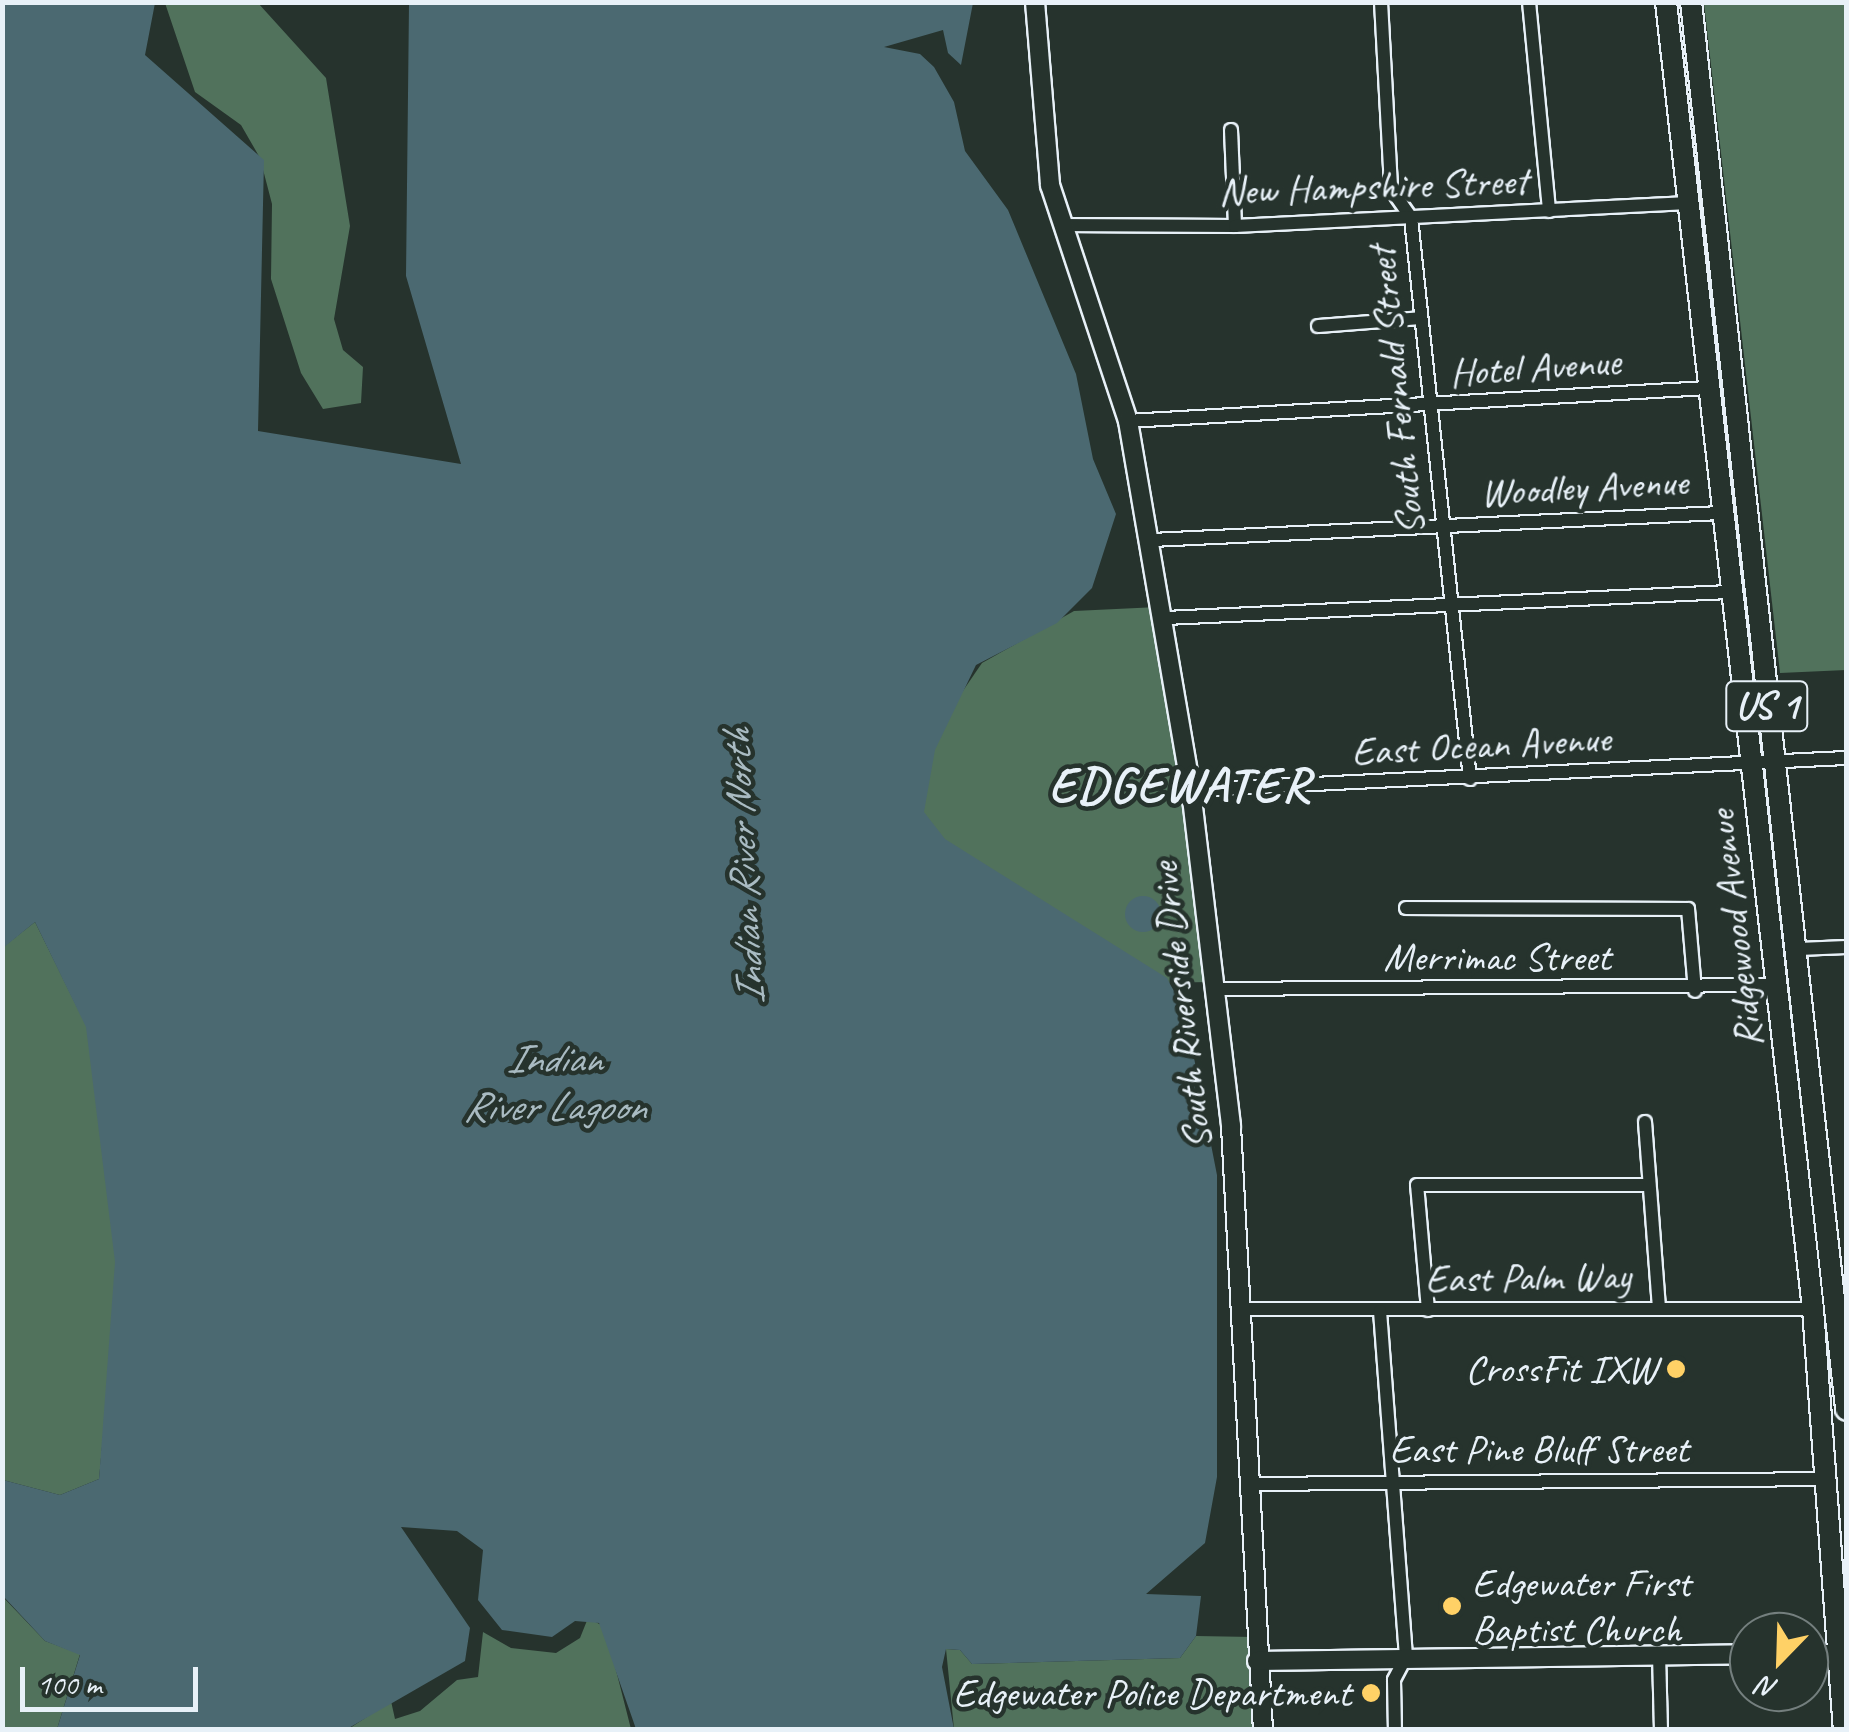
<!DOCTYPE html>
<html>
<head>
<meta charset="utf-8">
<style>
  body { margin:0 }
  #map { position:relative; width:1849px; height:1732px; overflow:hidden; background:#26332d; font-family:Caveat,sans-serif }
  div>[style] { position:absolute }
  .green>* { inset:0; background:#51725c }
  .water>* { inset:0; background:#4b6971 }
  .round { border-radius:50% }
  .roads { filter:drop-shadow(2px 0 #e8f1f8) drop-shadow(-2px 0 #e8f1f8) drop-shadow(0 2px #e8f1f8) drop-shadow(0 -2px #e8f1f8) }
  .street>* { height:12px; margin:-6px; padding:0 6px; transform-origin:6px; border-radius:6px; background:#26332d }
  .secondary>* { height:18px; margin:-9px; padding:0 9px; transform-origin:9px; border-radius:9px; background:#26332d }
  .primary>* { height:20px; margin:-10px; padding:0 10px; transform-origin:10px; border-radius:10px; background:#26332d }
  .dots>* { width:28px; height:28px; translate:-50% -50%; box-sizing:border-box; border:5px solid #26332d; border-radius:50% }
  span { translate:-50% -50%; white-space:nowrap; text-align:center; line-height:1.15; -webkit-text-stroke:9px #26332d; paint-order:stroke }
  .shield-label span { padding:2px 8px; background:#26332d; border:2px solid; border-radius:8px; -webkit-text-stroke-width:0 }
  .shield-label { font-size:38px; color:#e8f1f8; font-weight:700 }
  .street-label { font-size:40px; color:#e8f1f8 }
  .poi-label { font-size:40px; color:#e8f1f8 }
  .right { translate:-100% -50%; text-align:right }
  .left { translate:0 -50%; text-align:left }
  .water-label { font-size:42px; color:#a9bbc2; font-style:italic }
  .district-label { font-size:50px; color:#e8f1f8; font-weight:700; letter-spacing:2.5px }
  .frame { position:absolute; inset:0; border:5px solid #e8f1f8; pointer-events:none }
  .north { position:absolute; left:1729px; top:1612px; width:100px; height:100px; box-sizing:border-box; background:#26332d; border:2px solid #747f7e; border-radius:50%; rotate:203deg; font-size:28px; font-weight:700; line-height:40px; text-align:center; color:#e8f1f8 }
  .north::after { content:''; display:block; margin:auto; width:35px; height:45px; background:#ffd166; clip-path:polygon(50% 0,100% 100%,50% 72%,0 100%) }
  .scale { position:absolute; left:20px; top:1667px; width:178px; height:45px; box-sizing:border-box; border:5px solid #e8f1f8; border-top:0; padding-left:12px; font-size:30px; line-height:35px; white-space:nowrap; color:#e8f1f8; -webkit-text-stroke:8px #26332d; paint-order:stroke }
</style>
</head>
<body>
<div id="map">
  <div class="green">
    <div style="clip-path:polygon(165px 3px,258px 3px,326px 78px,350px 226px,334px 319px,343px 350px,363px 367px,361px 403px,323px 409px,301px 373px,271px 279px,272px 204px,260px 158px,241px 125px,195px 92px)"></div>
    <div style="clip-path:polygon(1704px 3px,1846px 3px,1846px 670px,1780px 673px)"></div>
    <div style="clip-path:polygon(1158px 607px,1208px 982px,1160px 983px,940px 846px,907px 787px,919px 755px,982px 663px,1074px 611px)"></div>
    <div style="clip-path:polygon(35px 922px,77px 1007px,88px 1015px,120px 1253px,99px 1479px,60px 1495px,3px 1480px,2px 948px)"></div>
    <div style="clip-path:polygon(2px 1596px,45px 1641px,80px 1654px,57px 1729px,3px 1729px)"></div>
    <div style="clip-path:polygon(588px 1618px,605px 1627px,631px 1729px,347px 1730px,391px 1701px,395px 1719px,420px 1711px,457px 1680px,478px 1677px,483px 1632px,511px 1648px,556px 1653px,580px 1638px)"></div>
    <div style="clip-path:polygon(1196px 1636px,1253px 1637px,1256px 1729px,954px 1729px,946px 1649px,960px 1650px,972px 1664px,1180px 1658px)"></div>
  </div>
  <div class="water">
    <div style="clip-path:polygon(3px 2px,155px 3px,145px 55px,264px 160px,258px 431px,461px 464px,406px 276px,409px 3px,973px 3px,961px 65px,948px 53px,943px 30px,884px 47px,920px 54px,934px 67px,954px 102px,965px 151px,1008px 210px,1076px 374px,1093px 459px,1116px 514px,1092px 588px,1057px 623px,976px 665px,935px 750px,924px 812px,945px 839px,1167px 978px,1185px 1012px,1217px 1175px,1217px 1477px,1205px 1543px,1146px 1594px,1201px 1596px,1196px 1636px,1180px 1658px,972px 1664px,960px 1650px,946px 1649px,942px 1667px,954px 1729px,636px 1729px,599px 1623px,575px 1621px,552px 1637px,502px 1630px,478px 1600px,483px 1550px,457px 1531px,401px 1527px,470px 1628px,465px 1661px,347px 1729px,57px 1729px,80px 1655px,45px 1641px,3px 1596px,3px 1480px,60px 1495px,99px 1479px,115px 1262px,86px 1027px,35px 922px,3px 948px)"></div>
    <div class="round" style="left:1125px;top:896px;width:36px;height:36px"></div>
  </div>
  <div class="roads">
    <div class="street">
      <div style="left:1381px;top:2px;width:187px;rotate:86.9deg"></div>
      <div style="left:1391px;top:189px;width:35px;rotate:55deg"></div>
      <div style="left:1411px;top:218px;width:564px;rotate:84deg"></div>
      <div style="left:1529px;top:2px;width:210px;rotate:84.5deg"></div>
      <div style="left:1231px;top:130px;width:96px;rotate:87.6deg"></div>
      <div style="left:1061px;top:225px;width:174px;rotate:0.3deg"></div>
      <div style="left:1235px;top:226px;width:454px;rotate:-2.9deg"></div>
      <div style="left:1318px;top:326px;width:103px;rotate:-4.4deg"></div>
      <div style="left:1128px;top:421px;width:580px;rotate:-3.26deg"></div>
      <div style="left:1152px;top:540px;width:569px;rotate:-2.72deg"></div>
      <div style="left:1165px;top:618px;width:564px;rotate:-2.64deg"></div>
      <div style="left:1191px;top:790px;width:656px;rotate:-2.8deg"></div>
      <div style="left:1406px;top:908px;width:282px;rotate:0.2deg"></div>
      <div style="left:1688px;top:909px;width:82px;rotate:85.1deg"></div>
      <div style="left:1799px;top:949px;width:47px;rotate:-2.4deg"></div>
      <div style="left:1215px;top:989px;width:563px;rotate:-0.41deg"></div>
      <div style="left:1645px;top:1122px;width:187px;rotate:85.7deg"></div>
      <div style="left:1244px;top:1309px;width:569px"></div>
      <div style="left:1428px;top:1310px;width:125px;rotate:-95deg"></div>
      <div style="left:1417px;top:1185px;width:231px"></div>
      <div style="left:1380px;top:1311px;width:347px;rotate:85.7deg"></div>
      <div style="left:1406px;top:1657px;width:26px;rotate:118deg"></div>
      <div style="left:1394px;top:1680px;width:50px;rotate:88.9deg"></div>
      <div style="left:1250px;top:1484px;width:579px;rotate:-0.49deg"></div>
      <div style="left:1659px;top:1654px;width:76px;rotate:88.5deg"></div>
    </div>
    <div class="secondary">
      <div style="left:1035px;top:2px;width:184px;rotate:85.3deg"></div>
      <div style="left:1050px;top:185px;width:249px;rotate:71.7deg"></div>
      <div style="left:1128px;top:421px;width:374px;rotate:80.3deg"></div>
      <div style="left:1191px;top:790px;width:338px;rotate:83.2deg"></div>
      <div style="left:1231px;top:1126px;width:605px;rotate:86.97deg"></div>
      <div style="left:1809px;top:1654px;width:37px"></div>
      <div style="left:1257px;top:1661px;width:492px;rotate:-0.8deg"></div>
    </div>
    <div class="primary">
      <div style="left:1666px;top:2px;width:1315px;rotate:83.58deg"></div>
      <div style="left:1813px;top:1309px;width:422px;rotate:85.8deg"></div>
      <div style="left:1691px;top:2px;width:1416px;rotate:83.71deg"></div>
    </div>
  </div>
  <div class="dots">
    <div style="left:1676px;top:1369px;background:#ffd166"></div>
    <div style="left:1452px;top:1606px;background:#ffd166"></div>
    <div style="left:1371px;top:1693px;background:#ffd166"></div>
  </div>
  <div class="shield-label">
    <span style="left:1767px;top:706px">US 1</span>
  </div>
  <div class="street-label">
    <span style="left:1373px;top:186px;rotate:-2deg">New Hampshire Street</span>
    <span style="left:1535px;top:367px;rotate:-4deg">Hotel Avenue</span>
    <span style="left:1396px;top:391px;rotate:-96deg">South Fernald Street</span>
    <span style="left:1584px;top:487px;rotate:-3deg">Woodley Avenue</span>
    <span style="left:1481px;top:745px;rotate:-3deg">East Ocean Avenue</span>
    <span style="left:1735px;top:929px;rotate:-97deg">Ridgewood Avenue</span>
    <span style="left:1497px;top:957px">Merrimac Street</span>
    <span style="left:1181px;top:1006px;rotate:-97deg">South Riverside Drive</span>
    <span style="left:1528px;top:1277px;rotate:-1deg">East Palm Way</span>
    <span style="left:1539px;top:1449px">East Pine Bluff Street</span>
  </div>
  <div class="poi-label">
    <span class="right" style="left:1656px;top:1369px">CrossFit IXW</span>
    <span class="left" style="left:1472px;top:1606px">Edgewater First<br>Baptist Church</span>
    <span class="right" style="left:1351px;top:1693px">Edgewater Police Department</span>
  </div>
  <div class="water-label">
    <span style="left:744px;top:867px;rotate:-93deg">Indian River North</span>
    <span style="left:554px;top:1083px">Indian<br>River Lagoon</span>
  </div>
  <div class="district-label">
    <span style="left:1180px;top:785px">EDGEWATER</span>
  </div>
  <div class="frame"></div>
  <div class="north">N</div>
  <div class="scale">100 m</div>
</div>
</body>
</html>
